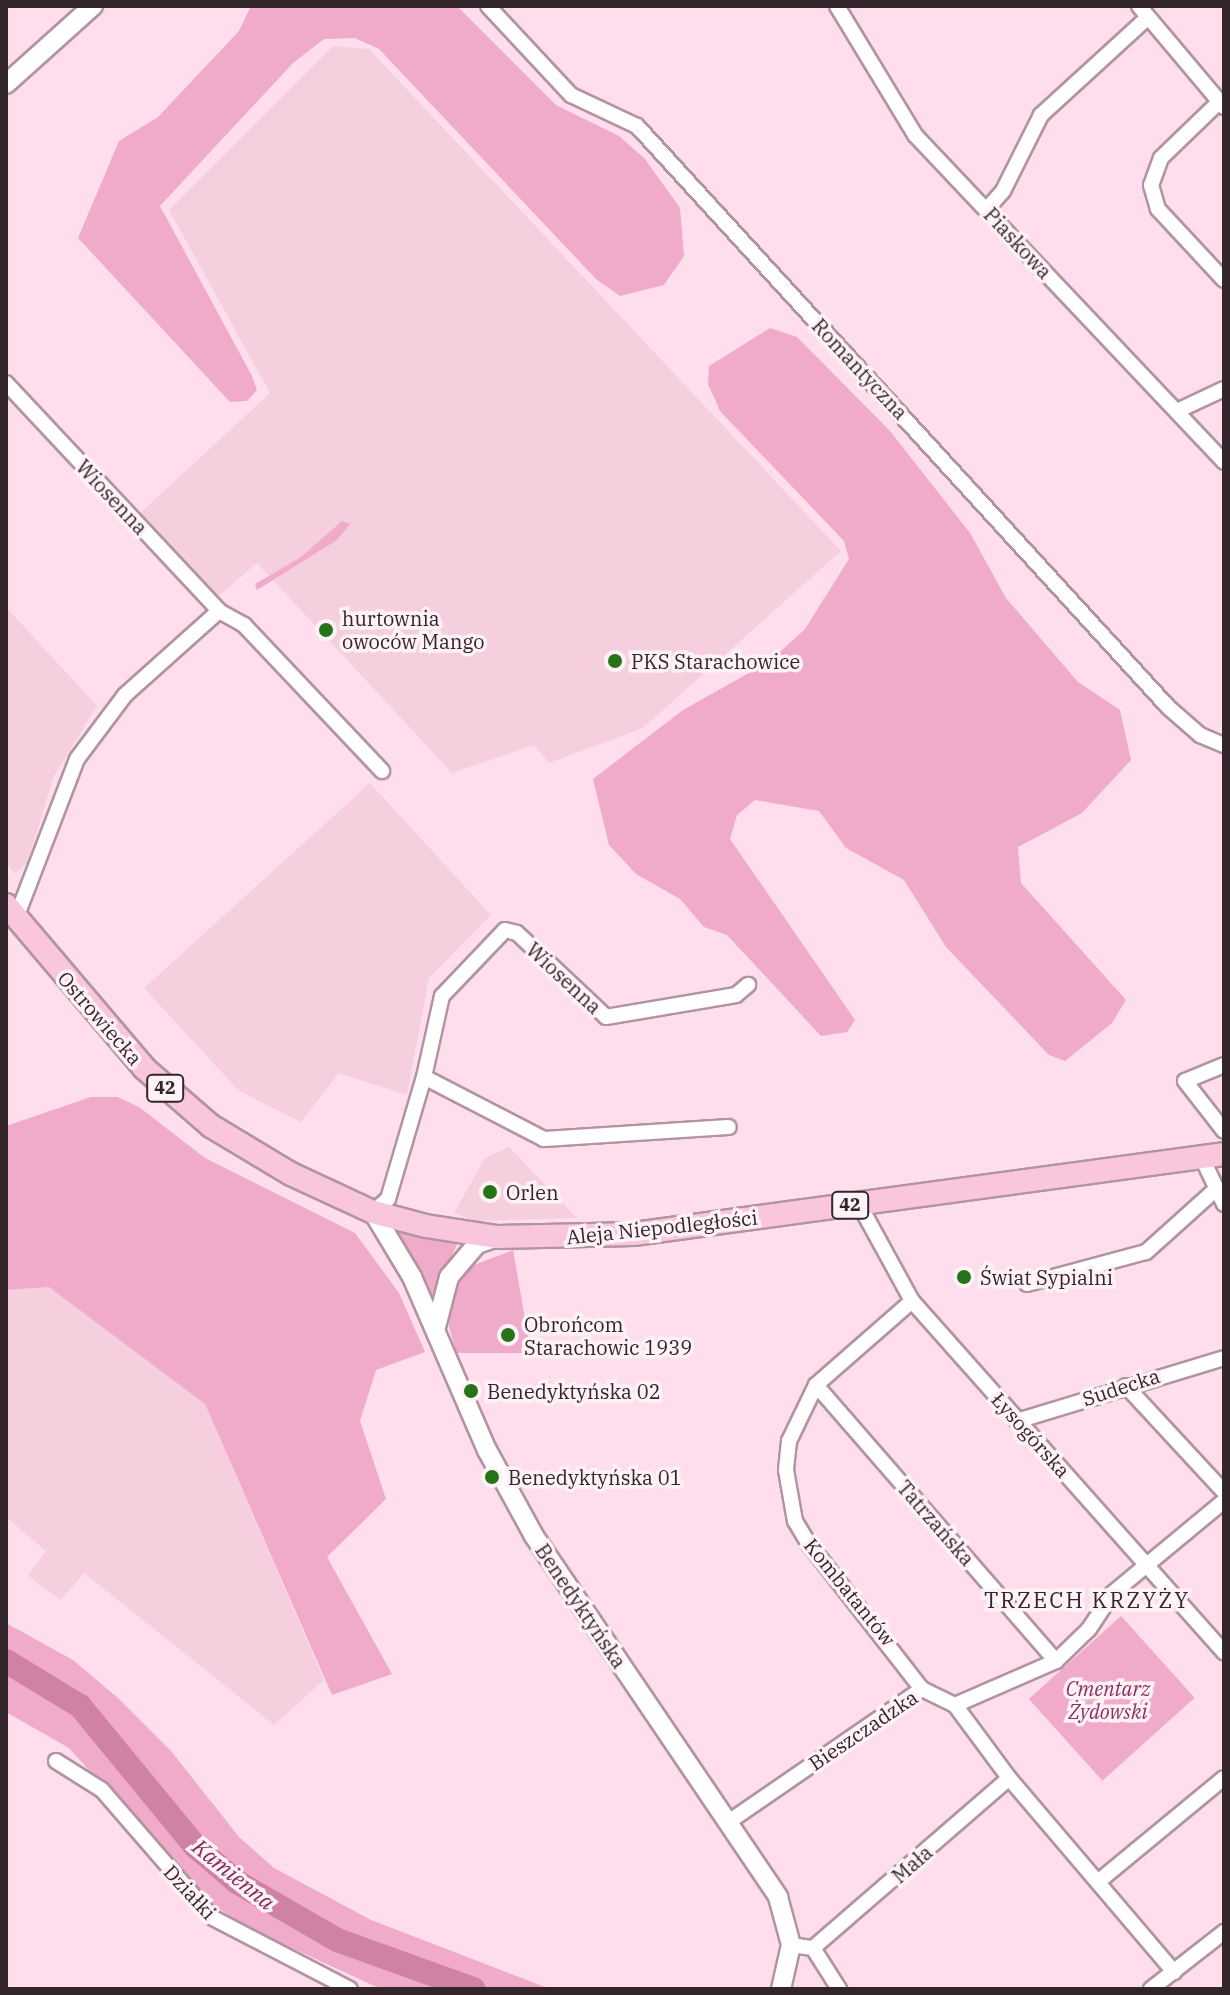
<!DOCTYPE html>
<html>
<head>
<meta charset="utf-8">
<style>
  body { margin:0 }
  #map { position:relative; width:1230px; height:1995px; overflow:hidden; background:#fedeec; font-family:"IBM Plex Serif",serif }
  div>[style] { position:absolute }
  .built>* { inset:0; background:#f6cfdf }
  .green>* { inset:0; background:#efabc9; transform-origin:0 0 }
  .river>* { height:24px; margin:-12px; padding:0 12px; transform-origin:12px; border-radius:12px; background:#cf82a6 }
  .roads { filter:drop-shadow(2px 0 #b294a1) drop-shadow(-2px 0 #b294a1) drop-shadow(0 2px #b294a1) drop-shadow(0 -2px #b294a1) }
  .minor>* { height:14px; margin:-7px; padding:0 7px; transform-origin:7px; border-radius:7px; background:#fff }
  .tertiary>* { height:18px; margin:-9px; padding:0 9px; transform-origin:9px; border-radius:9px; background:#fff }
  .primary>* { height:22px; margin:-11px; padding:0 11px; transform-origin:11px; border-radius:11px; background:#fac6de }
  .dots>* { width:22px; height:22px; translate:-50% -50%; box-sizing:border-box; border:4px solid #fff2f7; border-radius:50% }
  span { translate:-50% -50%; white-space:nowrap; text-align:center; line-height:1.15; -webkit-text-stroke:7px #fff2f7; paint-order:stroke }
  .shield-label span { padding:2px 6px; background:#fff2f7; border:2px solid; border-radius:6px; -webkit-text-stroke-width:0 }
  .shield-label { font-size:18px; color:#32262b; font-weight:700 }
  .street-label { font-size:20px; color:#32262b }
  .poi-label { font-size:20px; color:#32262b }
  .left { translate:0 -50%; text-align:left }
  .park-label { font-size:20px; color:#8b3061; font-style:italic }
  .neighbourhood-label { font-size:22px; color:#32262b; letter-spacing:2px }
  .water-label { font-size:22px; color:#84295a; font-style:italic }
  .frame { position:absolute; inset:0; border:8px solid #32262b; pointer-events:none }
</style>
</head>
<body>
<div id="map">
  <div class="built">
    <div style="clip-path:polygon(333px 46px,369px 49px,841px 551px,643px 728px,549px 763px,534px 745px,452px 773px,257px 563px,216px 598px,139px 514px,270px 393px,169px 210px)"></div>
    <div style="clip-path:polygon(6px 607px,97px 706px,54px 776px,27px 863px,15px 874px,6px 863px)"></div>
    <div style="clip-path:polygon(370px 783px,491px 915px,429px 978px,407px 1095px,339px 1073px,301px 1122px,238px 1090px,144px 988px)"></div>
    <div style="clip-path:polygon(509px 1147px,577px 1218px,476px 1221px,454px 1213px,485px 1158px)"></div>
    <div style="clip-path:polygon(52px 1286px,205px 1404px,324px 1680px,274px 1725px,84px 1573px,61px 1600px,28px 1576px,46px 1551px,6px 1517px,6px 1290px)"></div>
  </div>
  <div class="green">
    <div style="clip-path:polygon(251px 6px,457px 6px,556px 105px,619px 136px,645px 159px,680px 208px,684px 256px,664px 285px,620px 296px,597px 280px,379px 49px,355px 38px,324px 39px,293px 63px,160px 206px,252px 376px,257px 390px,247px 401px,230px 402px,78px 238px,119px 141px,158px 117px,239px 31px)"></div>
    <div style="clip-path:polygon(770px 328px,797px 337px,890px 431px,970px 533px,1006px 598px,1078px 682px,1120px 710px,1131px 760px,1082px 813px,1018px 847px,1021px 883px,1126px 1000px,1112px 1023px,1065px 1061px,1049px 1055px,946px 947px,904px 880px,846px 848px,819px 811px,755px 800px,737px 815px,730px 839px,855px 1020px,847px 1032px,821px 1036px,727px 935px,704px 927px,680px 899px,636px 874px,609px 845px,593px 779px,683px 710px,770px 661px,805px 629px,849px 559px,844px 541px,720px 411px,708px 384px,709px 366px)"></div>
    <div style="clip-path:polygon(342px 521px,350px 524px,337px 540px,257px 590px,255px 584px,301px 557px)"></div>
    <div style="clip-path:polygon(91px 1097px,117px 1097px,139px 1107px,205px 1158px,355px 1233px,399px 1293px,425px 1352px,376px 1370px,360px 1421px,386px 1499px,327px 1557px,392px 1674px,332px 1695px,205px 1404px,49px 1287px,6px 1290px,6px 1126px)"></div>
    <div style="clip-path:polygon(402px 1229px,457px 1244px,432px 1303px,397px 1235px)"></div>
    <div style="clip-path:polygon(513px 1250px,531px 1353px,456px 1353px,448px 1322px,455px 1288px,474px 1265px)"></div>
    <div style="left:1121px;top:1616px;width:110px;height:124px;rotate:48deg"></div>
    <div style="clip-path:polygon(6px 1623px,73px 1660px,119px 1699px,171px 1751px,239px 1837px,274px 1868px,371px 1920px,550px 1989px,381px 1989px,238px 1923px,203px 1896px,69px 1748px,6px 1712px)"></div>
  </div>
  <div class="river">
    <div style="left:6px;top:1661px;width:87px;rotate:31.3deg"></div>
    <div style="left:80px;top:1706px;width:183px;rotate:50.6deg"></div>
    <div style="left:196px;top:1847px;width:54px;rotate:40.5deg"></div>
    <div style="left:237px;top:1882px;width:116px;rotate:30.1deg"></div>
    <div style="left:337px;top:1940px;width:145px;rotate:19.8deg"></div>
  </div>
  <div class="roads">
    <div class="minor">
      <div style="left:488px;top:6px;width:122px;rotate:47deg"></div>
      <div style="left:571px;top:95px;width:73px;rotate:25.2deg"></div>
      <div style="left:637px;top:126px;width:787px;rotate:47.57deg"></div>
      <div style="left:1168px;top:707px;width:43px;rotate:41.2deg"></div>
      <div style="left:1200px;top:735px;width:26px;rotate:23deg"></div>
      <div style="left:837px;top:6px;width:151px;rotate:58.8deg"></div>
      <div style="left:915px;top:135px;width:450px;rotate:46.6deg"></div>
      <div style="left:1139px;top:6px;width:132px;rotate:49.9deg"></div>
      <div style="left:1219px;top:102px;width:81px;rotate:136deg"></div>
      <div style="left:1161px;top:158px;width:29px;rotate:110deg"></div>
      <div style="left:1151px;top:185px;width:25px;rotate:74deg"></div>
      <div style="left:1158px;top:209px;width:97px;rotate:47.1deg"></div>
      <div style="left:986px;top:210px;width:25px;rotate:-48deg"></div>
      <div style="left:1003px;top:191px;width:85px;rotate:-63.4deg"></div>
      <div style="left:1041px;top:115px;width:141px;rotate:-42.4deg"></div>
      <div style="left:6px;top:383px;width:312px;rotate:46.9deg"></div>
      <div style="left:219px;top:611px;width:29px;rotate:29deg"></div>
      <div style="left:244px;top:625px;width:201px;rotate:46.6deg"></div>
      <div style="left:1177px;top:411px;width:52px;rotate:-25.1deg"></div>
      <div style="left:16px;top:918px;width:170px;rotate:-69deg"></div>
      <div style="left:77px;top:759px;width:80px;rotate:-53.1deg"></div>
      <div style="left:125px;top:695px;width:126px;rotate:-41.8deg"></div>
      <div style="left:1224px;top:1065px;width:42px;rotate:157.7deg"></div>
      <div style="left:1185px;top:1081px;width:63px;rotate:52deg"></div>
      <div style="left:424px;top:1077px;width:83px;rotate:-77.5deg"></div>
      <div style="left:442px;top:996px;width:91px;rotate:-46.3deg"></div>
      <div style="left:505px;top:930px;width:12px;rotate:14deg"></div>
      <div style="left:517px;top:933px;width:122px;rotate:43.3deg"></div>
      <div style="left:606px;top:1017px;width:132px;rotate:-9.6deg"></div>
      <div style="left:736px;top:995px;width:16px;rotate:-40deg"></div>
      <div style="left:1202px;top:1158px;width:51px;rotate:64.4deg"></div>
      <div style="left:859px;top:1204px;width:111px;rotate:61.3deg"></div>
      <div style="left:912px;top:1301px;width:470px;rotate:48.4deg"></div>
      <div style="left:373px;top:1212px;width:20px;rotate:-41deg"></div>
      <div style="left:388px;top:1199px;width:127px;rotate:-73.6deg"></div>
      <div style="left:424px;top:1077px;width:135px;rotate:27.3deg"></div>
      <div style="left:544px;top:1139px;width:185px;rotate:-3.7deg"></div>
      <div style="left:1027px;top:1284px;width:123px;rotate:-15.1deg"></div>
      <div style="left:1146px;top:1252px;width:91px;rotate:-41.9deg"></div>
      <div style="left:912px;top:1301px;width:128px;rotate:138.8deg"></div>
      <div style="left:816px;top:1385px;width:62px;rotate:115.7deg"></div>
      <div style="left:789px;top:1441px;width:29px;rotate:96deg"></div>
      <div style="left:786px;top:1470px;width:52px;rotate:80deg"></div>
      <div style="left:795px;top:1521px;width:27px;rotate:59deg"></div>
      <div style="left:809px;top:1544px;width:184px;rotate:52.1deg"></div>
      <div style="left:816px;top:1385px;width:366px;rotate:49deg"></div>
      <div style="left:1126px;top:1386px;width:144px;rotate:47.2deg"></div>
      <div style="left:1017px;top:1421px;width:216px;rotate:-16.9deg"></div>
      <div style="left:922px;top:1689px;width:37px;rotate:26deg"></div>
      <div style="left:955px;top:1705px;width:110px;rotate:-23.5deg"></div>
      <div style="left:1056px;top:1661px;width:46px;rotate:-44.1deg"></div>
      <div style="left:1089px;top:1629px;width:43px;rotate:-56.3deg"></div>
      <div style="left:1113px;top:1593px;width:144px;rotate:-39.7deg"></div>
      <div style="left:955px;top:1705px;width:91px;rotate:53.5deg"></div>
      <div style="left:1009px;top:1778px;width:255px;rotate:49.6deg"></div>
      <div style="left:56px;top:1761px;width:54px;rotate:32.2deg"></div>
      <div style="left:102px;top:1790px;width:169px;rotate:49.1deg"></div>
      <div style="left:213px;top:1918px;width:154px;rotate:27.4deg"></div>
      <div style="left:727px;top:1823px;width:237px;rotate:-34.5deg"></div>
      <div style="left:1099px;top:1881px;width:162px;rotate:-39.5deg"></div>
      <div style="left:791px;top:1945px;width:22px;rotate:8deg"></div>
      <div style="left:813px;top:1948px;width:49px;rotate:57.6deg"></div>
      <div style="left:813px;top:1948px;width:259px;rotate:-40.9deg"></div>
      <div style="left:1151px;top:1989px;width:93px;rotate:-38deg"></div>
    </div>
    <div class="tertiary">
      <div style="left:6px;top:84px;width:117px;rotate:-41.9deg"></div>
      <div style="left:373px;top:1212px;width:76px;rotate:59deg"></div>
      <div style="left:412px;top:1277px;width:189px;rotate:66.6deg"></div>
      <div style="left:487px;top:1450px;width:98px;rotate:61.3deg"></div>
      <div style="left:534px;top:1536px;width:436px;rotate:55.9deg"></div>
      <div style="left:778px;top:1897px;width:50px;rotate:74.8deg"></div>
      <div style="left:791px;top:1945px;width:45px;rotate:102.8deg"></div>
      <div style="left:436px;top:1327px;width:52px;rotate:-75.4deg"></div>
      <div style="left:449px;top:1277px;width:43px;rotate:-49.7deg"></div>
      <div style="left:477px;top:1244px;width:21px;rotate:-19deg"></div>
    </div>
    <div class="primary">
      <div style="left:6px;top:905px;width:214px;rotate:49.7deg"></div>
      <div style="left:144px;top:1068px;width:89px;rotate:40.9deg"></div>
      <div style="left:211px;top:1126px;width:93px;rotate:31deg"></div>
      <div style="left:291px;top:1174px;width:90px;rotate:24.9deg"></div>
      <div style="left:373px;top:1212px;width:55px;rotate:14.8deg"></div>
      <div style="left:426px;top:1226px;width:72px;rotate:8.8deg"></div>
      <div style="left:497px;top:1237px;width:137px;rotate:-1.3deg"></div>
      <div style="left:634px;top:1234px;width:595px;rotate:-7.72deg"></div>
    </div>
  </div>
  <div class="dots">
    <div style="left:326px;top:630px;background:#267318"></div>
    <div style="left:615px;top:661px;background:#267318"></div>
    <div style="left:490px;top:1192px;background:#267318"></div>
    <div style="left:964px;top:1277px;background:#267318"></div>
    <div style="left:508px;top:1335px;background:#267318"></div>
    <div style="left:471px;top:1391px;background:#267318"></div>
    <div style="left:492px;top:1477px;background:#267318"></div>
  </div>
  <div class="shield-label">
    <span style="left:165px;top:1088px">42</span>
    <span style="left:850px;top:1205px">42</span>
  </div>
  <div class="street-label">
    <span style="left:1018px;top:243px;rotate:47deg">Piaskowa</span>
    <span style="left:860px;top:369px;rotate:47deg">Romantyczna</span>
    <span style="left:112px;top:497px;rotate:47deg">Wiosenna</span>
    <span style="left:564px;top:978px;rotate:43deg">Wiosenna</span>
    <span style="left:100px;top:1018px;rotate:49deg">Ostrowiecka</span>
    <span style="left:662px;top:1227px;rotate:-6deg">Aleja Niepodległości</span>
    <span style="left:1121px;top:1387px;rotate:-18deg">Sudecka</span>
    <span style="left:1031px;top:1435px;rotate:48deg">Łysogórska</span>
    <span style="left:936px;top:1523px;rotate:49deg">Tatrzańska</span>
    <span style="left:850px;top:1592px;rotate:51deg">Kombatantów</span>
    <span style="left:581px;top:1606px;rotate:56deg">Benedyktyńska</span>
    <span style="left:863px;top:1730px;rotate:-34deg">Bieszczadzka</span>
    <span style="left:912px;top:1864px;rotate:-41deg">Mała</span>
    <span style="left:190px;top:1892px;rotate:47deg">Działki</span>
  </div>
  <div class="poi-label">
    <span class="left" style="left:342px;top:630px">hurtownia<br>owoców Mango</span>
    <span class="left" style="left:631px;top:661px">PKS Starachowice</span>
    <span class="left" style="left:506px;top:1192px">Orlen</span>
    <span class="left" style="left:980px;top:1277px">Świat Sypialni</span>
    <span class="left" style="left:524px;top:1336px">Obrońcom<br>Starachowic 1939</span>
    <span class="left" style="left:487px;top:1391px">Benedyktyńska 02</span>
    <span class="left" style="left:508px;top:1477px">Benedyktyńska 01</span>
  </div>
  <div class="park-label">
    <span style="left:1108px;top:1700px">Cmentarz<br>Żydowski</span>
  </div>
  <div class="neighbourhood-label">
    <span style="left:1087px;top:1600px">TRZECH KRZYŻY</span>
  </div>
  <div class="water-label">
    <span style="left:234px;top:1874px;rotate:39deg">Kamienna</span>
  </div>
  <div class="frame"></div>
</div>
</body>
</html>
